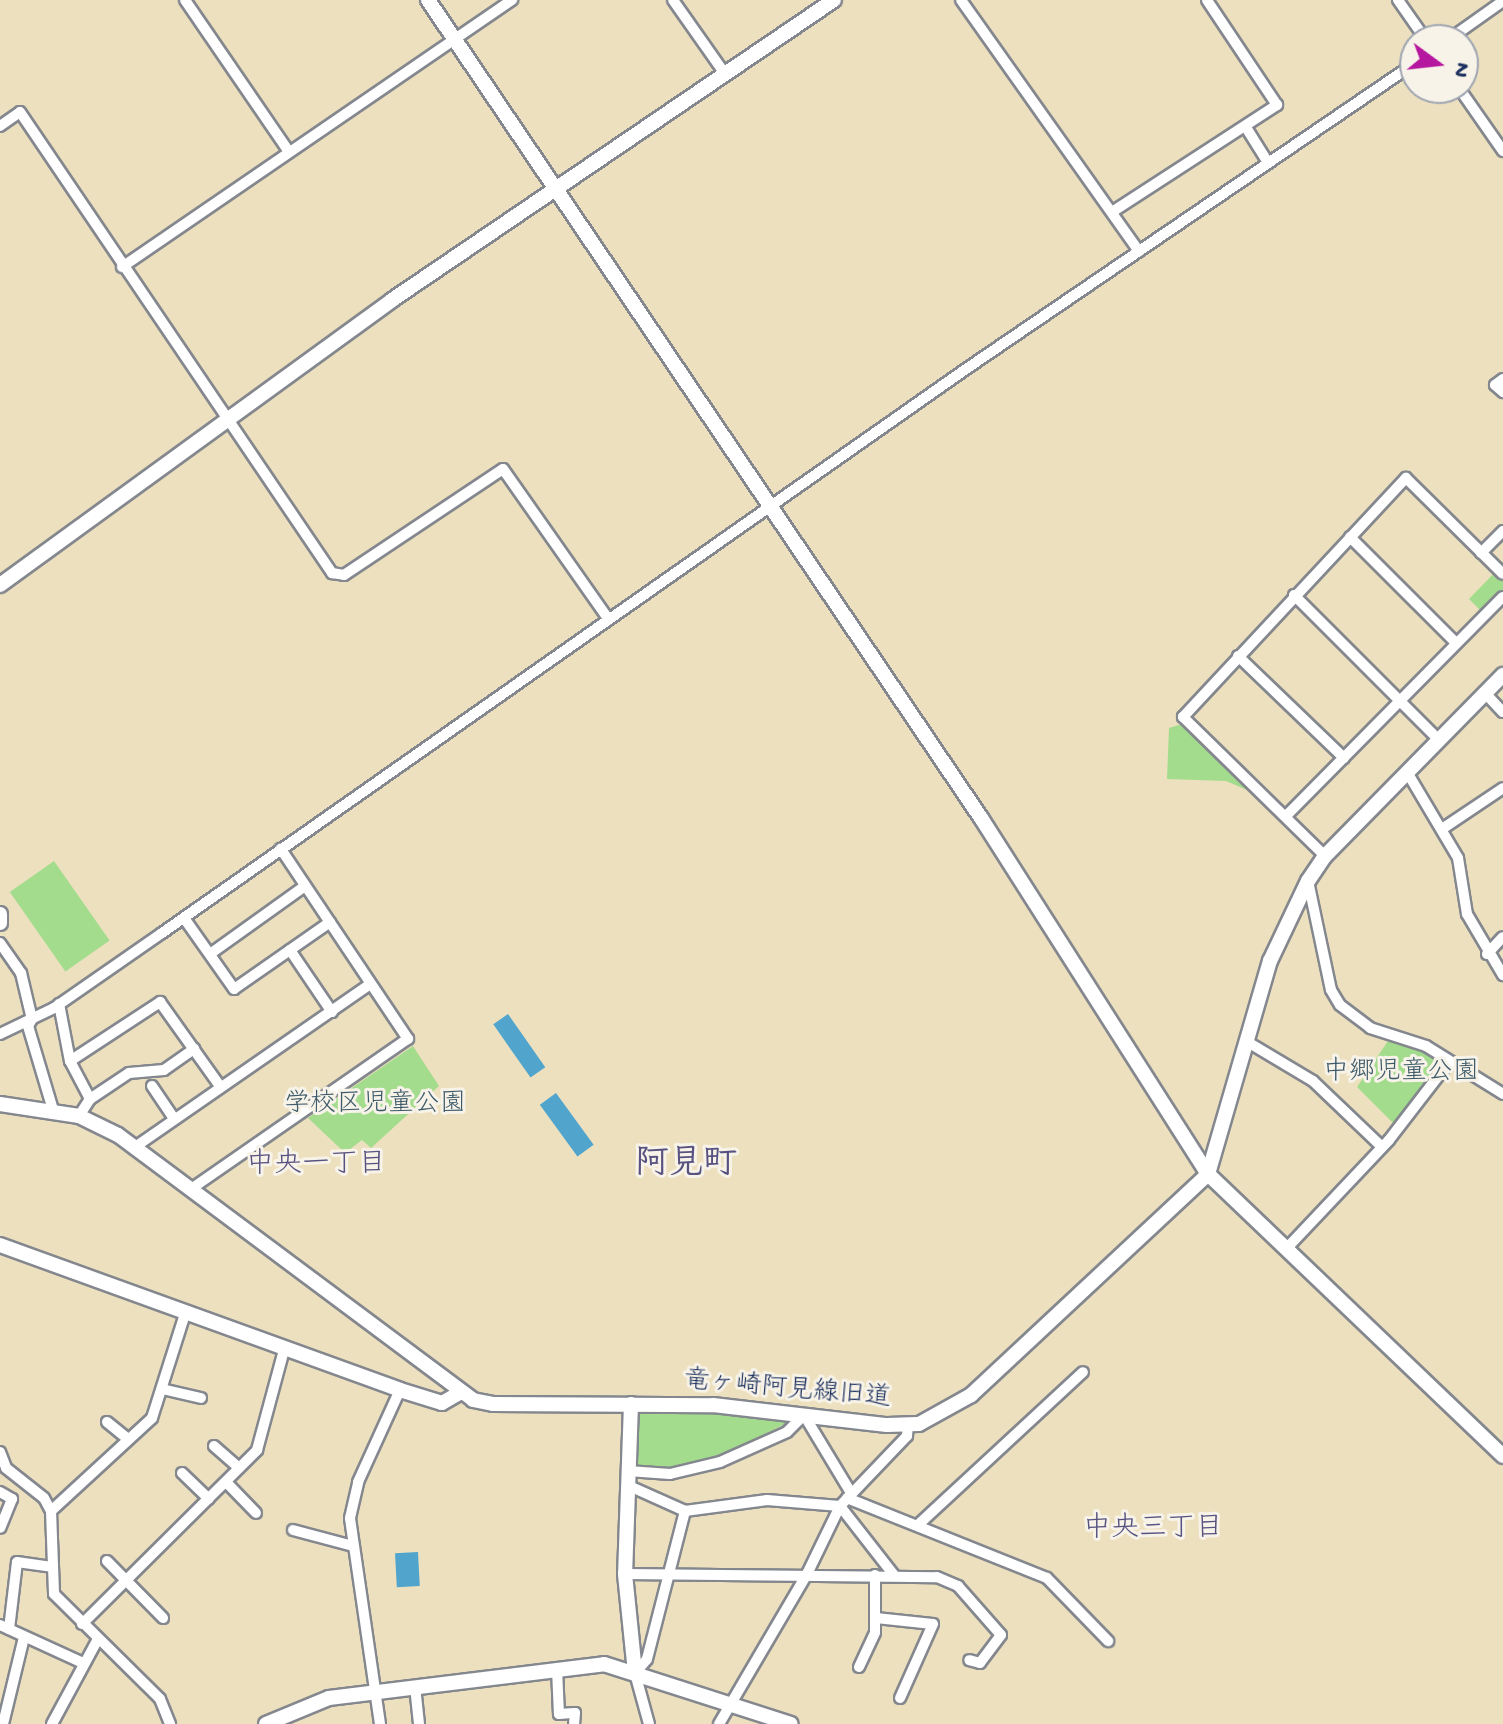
<!DOCTYPE html>
<html>
<head>
<meta charset="utf-8">
<style>
  body { margin:0 }
  #map { position:relative; width:1503px; height:1724px; overflow:hidden; background:#ede0bf; font-family:"Gochi Hand","Klee One",sans-serif }
  div>[style] { position:absolute }
  .green>* { inset:0; background:#a4dc8e; transform-origin:0 0 }
  .water>* { inset:0; background:#51a5cd; transform-origin:0 0 }
  .roads { filter:drop-shadow(2px 0 #84888e) drop-shadow(-2px 0 #84888e) drop-shadow(0 2px #84888e) drop-shadow(0 -2px #84888e) }
  .minor>* { height:10px; margin:-5px; padding:0 5px; transform-origin:5px; border-radius:5px; background:#fff }
  .tertiary>* { height:14px; margin:-7px; padding:0 7px; transform-origin:7px; border-radius:7px; background:#fff }
  span { translate:-50% -50%; white-space:nowrap; text-align:center; line-height:1.15; -webkit-text-stroke:6px #f7f3e8; paint-order:stroke }
  .park-label { font-size:26px; color:#3d5a6a }
  .street-label { font-size:26px; color:#1b2f5e }
  .neighbourhood-label { font-size:28px; color:#585281 }
  .district-label { font-size:34px; color:#585281; font-weight:700 }
  .north { position:absolute; left:1399px; top:24px; width:80px; height:80px; box-sizing:border-box; background:#f7f3e8; border:2px solid #9fa5b1; border-radius:50%; rotate:105deg; font-size:22px; font-weight:700; line-height:32px; text-align:center; color:#1b2f5e }
  .north::after { content:''; display:block; margin:auto; width:28px; height:36px; background:#b5179e; clip-path:polygon(50% 0,100% 100%,50% 72%,0 100%) }
</style>
</head>
<body>
<div id="map">
  <div class="green">
    <div style="clip-path:polygon(1498px 569px,1503px 574px,1503px 597px,1485px 615px,1469px 599px)"></div>
    <div style="clip-path:polygon(1183px 718px,1254px 793px,1226px 781px,1167px 779px,1169px 728px,1182px 724px)"></div>
    <div style="left:54px;top:861px;width:97px;height:54px;rotate:55deg"></div>
    <div style="clip-path:polygon(1392px 1035px,1449px 1062px,1398px 1128px,1357px 1087px)"></div>
    <div style="clip-path:polygon(413px 1046px,439px 1086px,371px 1148px,362px 1140px,345px 1153px,308px 1118px)"></div>
    <div style="clip-path:polygon(635px 1407px,722px 1411px,795px 1419px,705px 1464px,658px 1470px,632px 1467px)"></div>
  </div>
  <div class="water">
    <div style="left:508px;top:1014px;width:65px;height:18px;rotate:55deg"></div>
    <div style="left:556px;top:1093px;width:64px;height:20px;rotate:54deg"></div>
    <div style="left:418px;top:1552px;width:34px;height:23px;rotate:87deg"></div>
  </div>
  <div class="roads">
    <div class="minor">
      <div style="left:185px;top:0;width:184px;rotate:55.6deg"></div>
      <div style="left:673px;top:0;width:90px;rotate:54.9deg"></div>
      <div style="left:961px;top:0;width:308px;rotate:54.7deg"></div>
      <div style="left:1398px;top:0;width:49px;rotate:55deg"></div>
      <div style="left:1448px;top:40px;width:67px;rotate:-35.3deg"></div>
      <div style="left:1459px;top:88px;width:77px;rotate:55.1deg"></div>
      <div style="left:0;top:126px;width:24px;rotate:-35deg"></div>
      <div style="left:20px;top:112px;width:557px;rotate:55.91deg"></div>
      <div style="left:332px;top:573px;width:12px;rotate:9deg"></div>
      <div style="left:344px;top:575px;width:191px;rotate:-33.7deg"></div>
      <div style="left:503px;top:469px;width:184px;rotate:54.9deg"></div>
      <div style="left:1247px;top:129px;width:40px;rotate:58deg"></div>
      <div style="left:1112px;top:212px;width:197px;rotate:-33deg"></div>
      <div style="left:1277px;top:105px;width:126px;rotate:-123.7deg"></div>
      <div style="left:122px;top:267px;width:473px;rotate:-34.4deg"></div>
      <div style="left:1503px;top:379px;width:10px;rotate:143deg"></div>
      <div style="left:1495px;top:385px;width:11px;rotate:41deg"></div>
      <div style="left:1350px;top:537px;width:150px;rotate:45deg"></div>
      <div style="left:1481px;top:553px;width:31px;rotate:-45deg"></div>
      <div style="left:1294px;top:595px;width:205px;rotate:45deg"></div>
      <div style="left:1238px;top:656px;width:147px;rotate:43.9deg"></div>
      <div style="left:1485px;top:693px;width:26px;rotate:47deg"></div>
      <div style="left:1407px;top:772px;width:100px;rotate:59.3deg"></div>
      <div style="left:1458px;top:858px;width:57px;rotate:80.9deg"></div>
      <div style="left:1467px;top:914px;width:71px;rotate:59.5deg"></div>
      <div style="left:1286px;top:816px;width:308px;rotate:-45.3deg"></div>
      <div style="left:1442px;top:829px;width:73px;rotate:-33.9deg"></div>
      <div style="left:1325px;top:856px;width:199px;rotate:-135.6deg"></div>
      <div style="left:1183px;top:717px;width:327px;rotate:-47deg"></div>
      <div style="left:1406px;top:478px;width:136px;rotate:44.7deg"></div>
      <div style="left:1308px;top:881px;width:111px;rotate:78.1deg"></div>
      <div style="left:1331px;top:990px;width:17px;rotate:59deg"></div>
      <div style="left:1340px;top:1005px;width:38px;rotate:37deg"></div>
      <div style="left:1370px;top:1028px;width:59px;rotate:17.8deg"></div>
      <div style="left:1426px;top:1046px;width:91px;rotate:31.9deg"></div>
      <div style="left:184px;top:918px;width:87px;rotate:54.8deg"></div>
      <div style="left:234px;top:989px;width:117px;rotate:-34.9deg"></div>
      <div style="left:0;top:943px;width:37px;rotate:55deg"></div>
      <div style="left:21px;top:973px;width:47px;rotate:76.6deg"></div>
      <div style="left:32px;top:1019px;width:8px;rotate:120deg"></div>
      <div style="left:28px;top:1026px;width:88px;rotate:73.4deg"></div>
      <div style="left:290px;top:950px;width:75px;rotate:55.9deg"></div>
      <div style="left:210px;top:954px;width:117px;rotate:-35.6deg"></div>
      <div style="left:1487px;top:954px;width:23px;rotate:-47deg"></div>
      <div style="left:59px;top:1004px;width:58px;rotate:79.1deg"></div>
      <div style="left:70px;top:1061px;width:43px;rotate:62.2deg"></div>
      <div style="left:90px;top:1099px;width:20px;rotate:123deg"></div>
      <div style="left:0;top:1034px;width:60px;rotate:-25.7deg"></div>
      <div style="left:54px;top:1008px;width:131px;rotate:-34.8deg"></div>
      <div style="left:162px;top:933px;width:982px;rotate:-35.05deg"></div>
      <div style="left:966px;top:369px;width:543px;rotate:-34.27deg"></div>
      <div style="left:1246px;top:1041px;width:78px;rotate:30.8deg"></div>
      <div style="left:1313px;top:1081px;width:95px;rotate:43.7deg"></div>
      <div style="left:70px;top:1061px;width:108px;rotate:-33.2deg"></div>
      <div style="left:160px;top:1002px;width:103px;rotate:54.5deg"></div>
      <div style="left:152px;top:1086px;width:40px;rotate:56deg"></div>
      <div style="left:90px;top:1099px;width:47px;rotate:-33.7deg"></div>
      <div style="left:129px;top:1073px;width:35px;rotate:-5deg"></div>
      <div style="left:164px;top:1070px;width:37px;rotate:-35deg"></div>
      <div style="left:135px;top:1147px;width:286px;rotate:-34.7deg"></div>
      <div style="left:191px;top:1189px;width:264px;rotate:-34.7deg"></div>
      <div style="left:408px;top:1039px;width:229px;rotate:-123.8deg"></div>
      <div style="left:1286px;top:1249px;width:150px;rotate:-46.6deg"></div>
      <div style="left:1389px;top:1140px;width:98px;rotate:-52.4deg"></div>
      <div style="left:162px;top:1389px;width:40px;rotate:13deg"></div>
      <div style="left:107px;top:1422px;width:27px;rotate:39deg"></div>
      <div style="left:214px;top:1446px;width:33px;rotate:41deg"></div>
      <div style="left:0;top:1452px;width:17px;rotate:69deg"></div>
      <div style="left:6px;top:1468px;width:48px;rotate:38.3deg"></div>
      <div style="left:44px;top:1498px;width:15px;rotate:62deg"></div>
      <div style="left:51px;top:1511px;width:83px;rotate:87.9deg"></div>
      <div style="left:54px;top:1594px;width:149px;rotate:44.7deg"></div>
      <div style="left:160px;top:1699px;width:27px;rotate:68deg"></div>
      <div style="left:628px;top:1471px;width:42px;rotate:4.1deg"></div>
      <div style="left:670px;top:1474px;width:51px;rotate:-13.5deg"></div>
      <div style="left:720px;top:1462px;width:73px;rotate:-24.1deg"></div>
      <div style="left:787px;top:1432px;width:24px;rotate:-45deg"></div>
      <div style="left:804px;top:1415px;width:91px;rotate:58.9deg"></div>
      <div style="left:182px;top:1473px;width:37px;rotate:44deg"></div>
      <div style="left:226px;top:1482px;width:43px;rotate:45.9deg"></div>
      <div style="left:627px;top:1485px;width:64px;rotate:24.1deg"></div>
      <div style="left:685px;top:1511px;width:83px;rotate:-7.6deg"></div>
      <div style="left:767px;top:1500px;width:73px;rotate:4.7deg"></div>
      <div style="left:840px;top:1506px;width:88px;rotate:52deg"></div>
      <div style="left:0;top:1492px;width:14px;rotate:30deg"></div>
      <div style="left:12px;top:1499px;width:31px;rotate:112deg"></div>
      <div style="left:847px;top:1498px;width:215px;rotate:21.8deg"></div>
      <div style="left:1047px;top:1578px;width:88px;rotate:45.9deg"></div>
      <div style="left:51px;top:1511px;width:137px;rotate:-42.6deg"></div>
      <div style="left:152px;top:1418px;width:109px;rotate:-72.4deg"></div>
      <div style="left:920px;top:1523px;width:222px;rotate:-42.8deg"></div>
      <div style="left:293px;top:1530px;width:62px;rotate:14.9deg"></div>
      <div style="left:107px;top:1561px;width:80px;rotate:45.5deg"></div>
      <div style="left:625px;top:1574px;width:312px;rotate:0.6deg"></div>
      <div style="left:937px;top:1577px;width:23px;rotate:23deg"></div>
      <div style="left:958px;top:1586px;width:65px;rotate:48.7deg"></div>
      <div style="left:1001px;top:1635px;width:35px;rotate:127deg"></div>
      <div style="left:980px;top:1663px;width:11px;rotate:-165deg"></div>
      <div style="left:876px;top:1618px;width:57px;rotate:6deg"></div>
      <div style="left:933px;top:1624px;width:81px;rotate:114deg"></div>
      <div style="left:82px;top:1624px;width:247px;rotate:-44.8deg"></div>
      <div style="left:257px;top:1450px;width:104px;rotate:-74.9deg"></div>
      <div style="left:0;top:1625px;width:91px;rotate:24.6deg"></div>
      <div style="left:9px;top:1629px;width:67px;rotate:-83.2deg"></div>
      <div style="left:17px;top:1562px;width:35px;rotate:8deg"></div>
      <div style="left:859px;top:1667px;width:38px;rotate:-65deg"></div>
      <div style="left:875px;top:1632px;width:57px;rotate:-90deg"></div>
      <div style="left:557px;top:1669px;width:45px;rotate:87.5deg"></div>
      <div style="left:559px;top:1714px;width:16px;rotate:-4deg"></div>
      <div style="left:575px;top:1713px;width:11px;rotate:95deg"></div>
      <div style="left:415px;top:1686px;width:38px;rotate:84deg"></div>
      <div style="left:3px;top:1724px;width:89px;rotate:-76.4deg"></div>
      <div style="left:52px;top:1724px;width:97px;rotate:-61.6deg"></div>
      <div style="left:380px;top:1724px;width:208px;rotate:-98.3deg"></div>
      <div style="left:350px;top:1518px;width:37px;rotate:-77deg"></div>
      <div style="left:358px;top:1482px;width:101px;rotate:-65.5deg"></div>
      <div style="left:649px;top:1724px;width:53px;rotate:-105.4deg"></div>
      <div style="left:635px;top:1673px;width:18px;rotate:-49deg"></div>
      <div style="left:647px;top:1659px;width:153px;rotate:-75.6deg"></div>
      <div style="left:719px;top:1724px;width:174px;rotate:-59.6deg"></div>
      <div style="left:807px;top:1574px;width:76px;rotate:-64.1deg"></div>
      <div style="left:840px;top:1506px;width:97px;rotate:-46.3deg"></div>
      <div style="left:907px;top:1436px;width:11px;rotate:-85deg"></div>
    </div>
    <div class="tertiary">
      <div style="left:428px;top:0;width:987px;rotate:55.94deg"></div>
      <div style="left:981px;top:818px;width:422px;rotate:57.5deg"></div>
      <div style="left:1208px;top:1174px;width:408px;rotate:43.7deg"></div>
      <div style="left:0;top:585px;width:485px;rotate:-36deg"></div>
      <div style="left:392px;top:300px;width:534px;rotate:-34.17deg"></div>
      <div style="left:0;top:914px;width:9px;rotate:90deg"></div>
      <div style="left:0;top:1104px;width:80px;rotate:8.6deg"></div>
      <div style="left:79px;top:1116px;width:43px;rotate:26deg"></div>
      <div style="left:118px;top:1135px;width:443px;rotate:36.7deg"></div>
      <div style="left:473px;top:1400px;width:20px;rotate:11deg"></div>
      <div style="left:493px;top:1404px;width:220px;rotate:0.3deg"></div>
      <div style="left:713px;top:1405px;width:175px;rotate:6.6deg"></div>
      <div style="left:887px;top:1425px;width:32px;rotate:-2deg"></div>
      <div style="left:919px;top:1424px;width:60px;rotate:-29.1deg"></div>
      <div style="left:971px;top:1395px;width:324px;rotate:-43deg"></div>
      <div style="left:1208px;top:1174px;width:222px;rotate:-73.8deg"></div>
      <div style="left:1270px;top:961px;width:89px;rotate:-64.6deg"></div>
      <div style="left:1308px;top:881px;width:30px;rotate:-56deg"></div>
      <div style="left:1325px;top:856px;width:254px;rotate:-45.5deg"></div>
      <div style="left:0;top:1245px;width:425px;rotate:19.9deg"></div>
      <div style="left:400px;top:1390px;width:44px;rotate:17.2deg"></div>
      <div style="left:442px;top:1403px;width:20px;rotate:-30deg"></div>
      <div style="left:631px;top:1404px;width:170px;rotate:92deg"></div>
      <div style="left:625px;top:1574px;width:100px;rotate:84.2deg"></div>
      <div style="left:266px;top:1724px;width:68px;rotate:-22.4deg"></div>
      <div style="left:329px;top:1698px;width:277px;rotate:-7deg"></div>
      <div style="left:604px;top:1664px;width:196px;rotate:17.8deg"></div>
    </div>
  </div>
  <div class="park-label">
    <span style="left:1401px;top:1074px">中郷児童公園</span>
    <span style="left:375px;top:1106px">学校区児童公園</span>
  </div>
  <div class="street-label">
    <span style="left:787px;top:1391px;rotate:5deg">竜ヶ崎阿見線旧道</span>
  </div>
  <div class="neighbourhood-label">
    <span style="left:316px;top:1166px">中央一丁目</span>
    <span style="left:1153px;top:1530px">中央三丁目</span>
  </div>
  <div class="district-label">
    <span style="left:686px;top:1167px">阿見町</span>
  </div>
  <div class="north">N</div>
</div>
</body>
</html>
